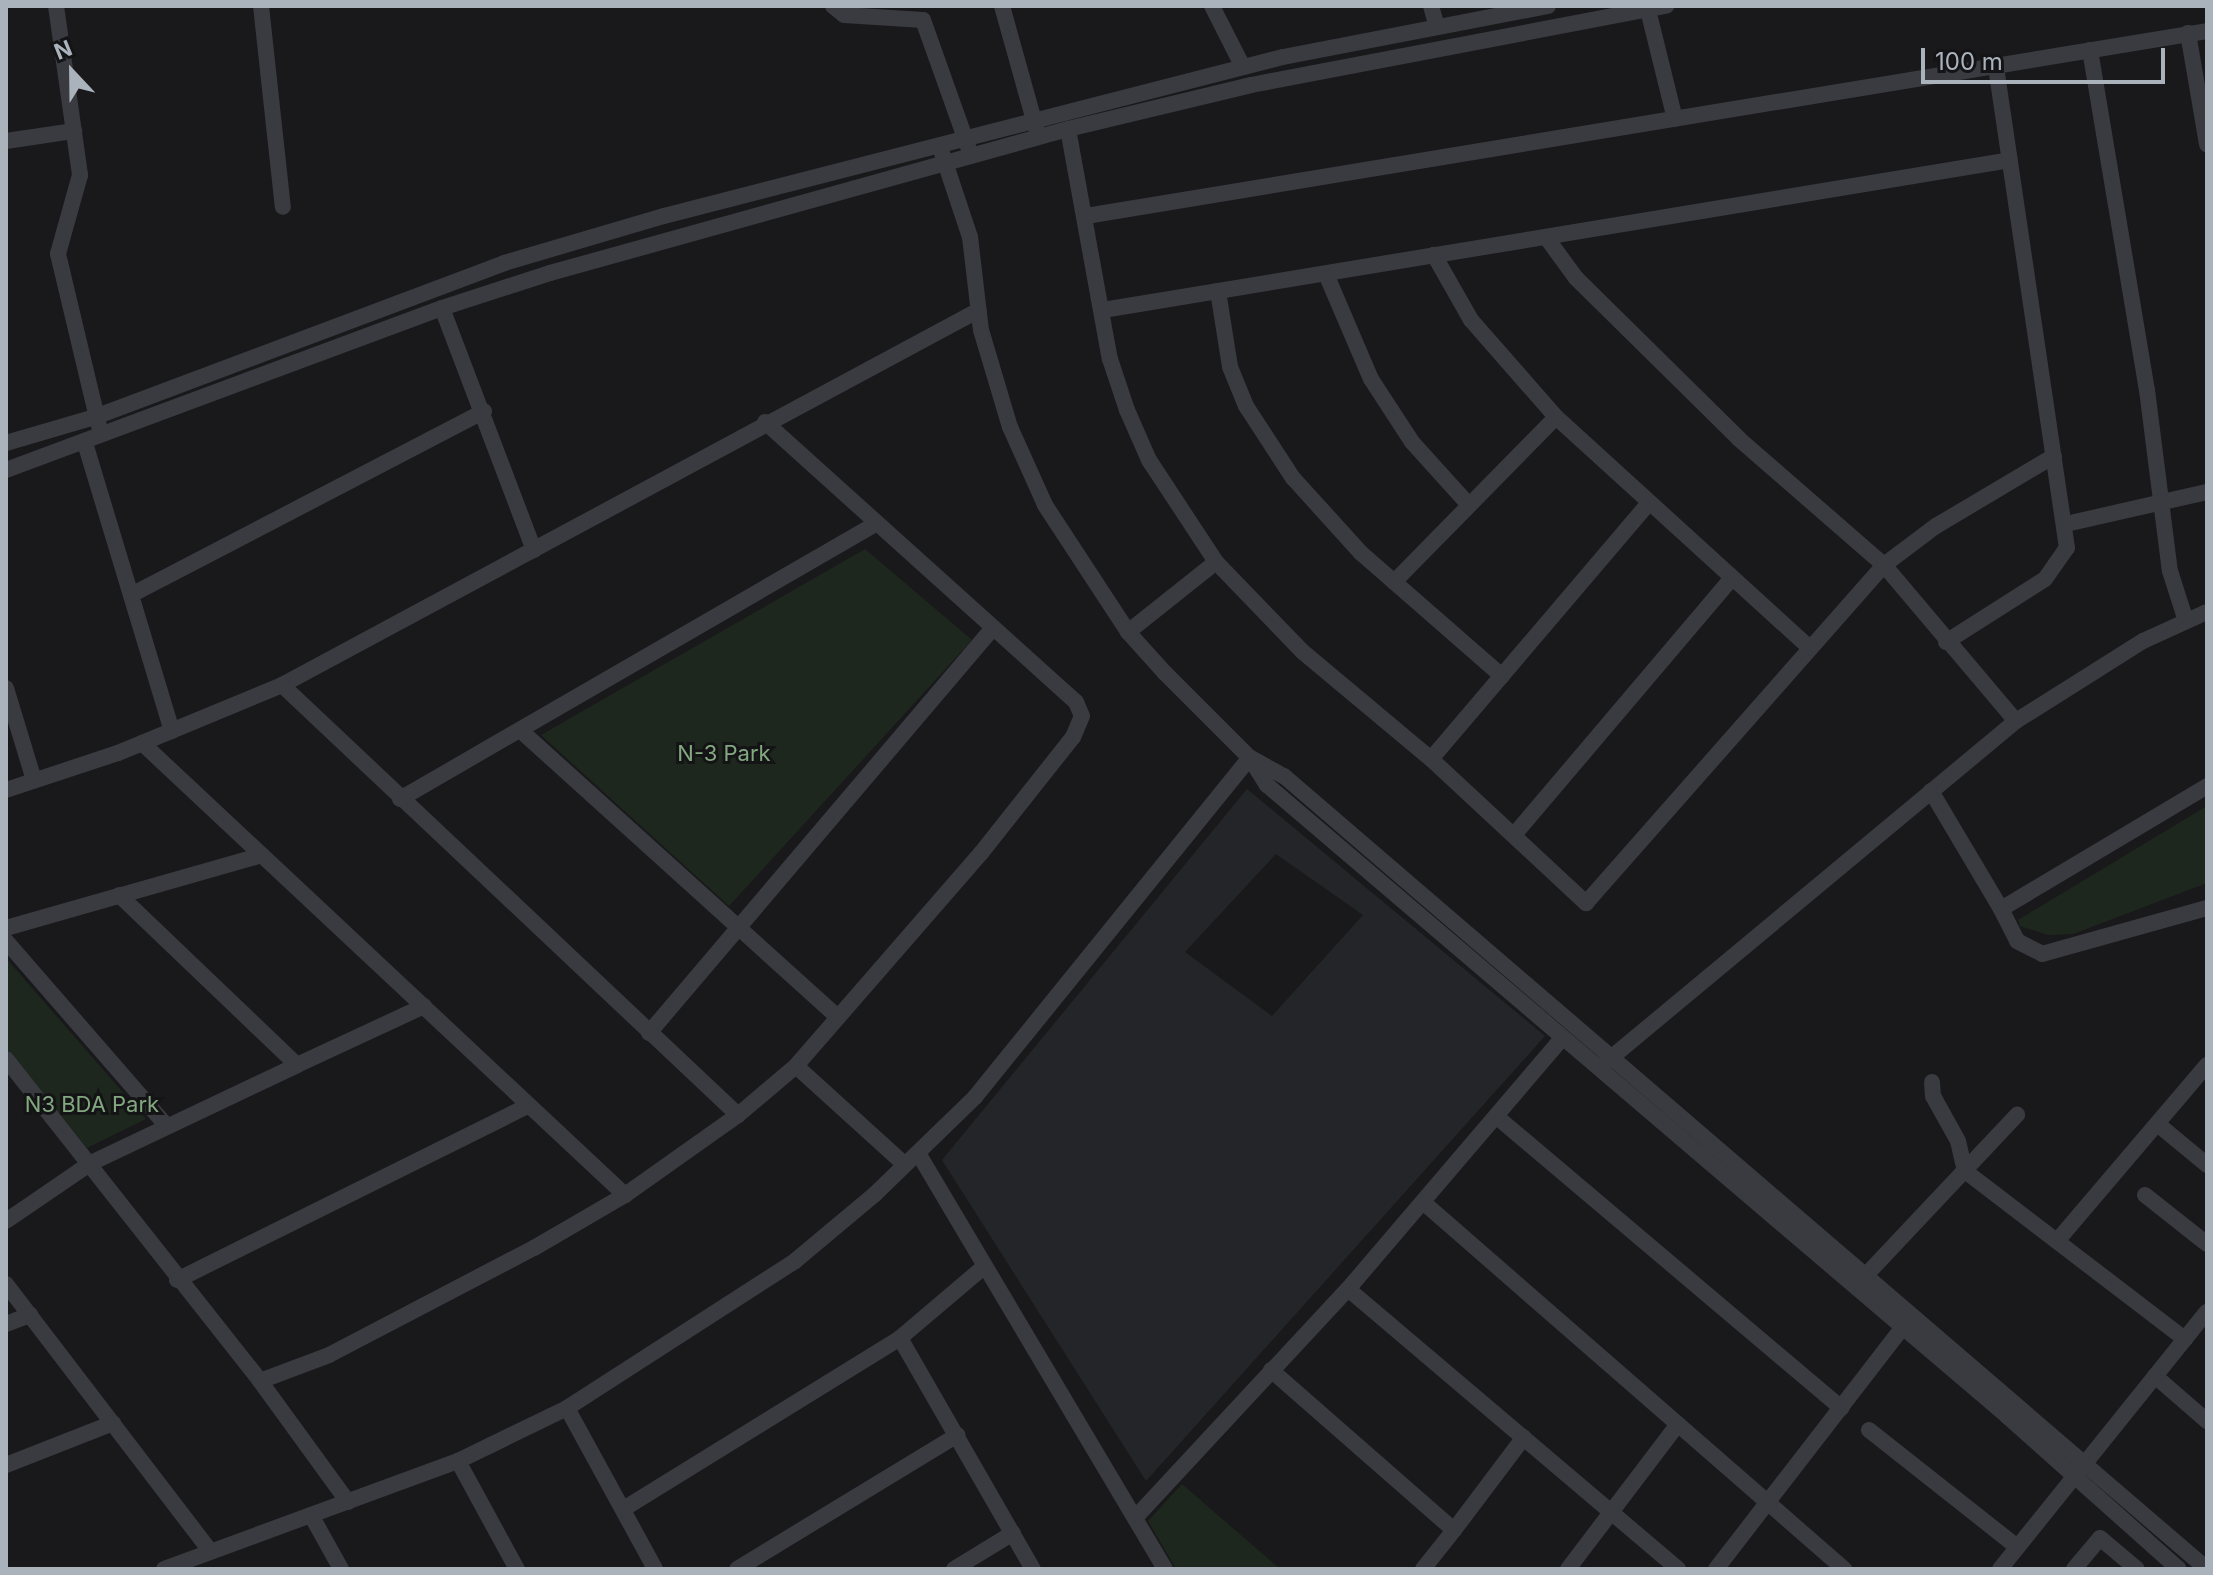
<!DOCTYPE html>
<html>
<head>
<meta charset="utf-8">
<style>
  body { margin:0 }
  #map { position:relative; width:2213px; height:1575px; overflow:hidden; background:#19191b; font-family:Inter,sans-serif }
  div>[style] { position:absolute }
  .built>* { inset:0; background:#242528 }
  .green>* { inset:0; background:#1e271e }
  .minor>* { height:16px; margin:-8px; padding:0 8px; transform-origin:8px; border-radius:8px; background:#393b40 }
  span { translate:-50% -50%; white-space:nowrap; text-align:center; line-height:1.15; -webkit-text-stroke:6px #141416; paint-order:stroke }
  .park-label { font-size:22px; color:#83a880 }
  .frame { position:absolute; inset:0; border:8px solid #aab2bc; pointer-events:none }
  .north { position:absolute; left:32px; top:32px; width:80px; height:80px; -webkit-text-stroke:6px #141416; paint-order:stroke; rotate:338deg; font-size:22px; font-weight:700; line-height:32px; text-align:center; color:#aab2bc }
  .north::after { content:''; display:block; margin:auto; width:28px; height:36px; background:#aab2bc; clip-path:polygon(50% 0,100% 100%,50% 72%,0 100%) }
  .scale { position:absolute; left:1921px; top:48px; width:244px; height:36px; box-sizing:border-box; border:4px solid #aab2bc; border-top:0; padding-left:10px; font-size:24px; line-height:28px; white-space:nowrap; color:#aab2bc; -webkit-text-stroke:6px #141416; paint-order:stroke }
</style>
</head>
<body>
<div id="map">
  <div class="built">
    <div style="clip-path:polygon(evenodd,1247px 789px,1545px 1036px,1146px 1481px,942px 1160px,1247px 789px,1276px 854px,1363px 915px,1272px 1016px,1185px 952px,1276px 854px)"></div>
  </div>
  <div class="green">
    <div style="clip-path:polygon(865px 549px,972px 640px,729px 906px,541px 735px)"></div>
    <div style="clip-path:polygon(2207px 806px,2207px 883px,2073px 934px,2048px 935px,2020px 926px,2018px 920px)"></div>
    <div style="clip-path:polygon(6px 958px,146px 1119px,87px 1148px,6px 1048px)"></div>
    <div style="clip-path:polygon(1182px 1484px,1280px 1569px,1176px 1569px,1148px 1521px)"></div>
  </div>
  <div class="minor">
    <div style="left:56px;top:6px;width:171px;rotate:81.9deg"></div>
    <div style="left:80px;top:175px;width:82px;rotate:105.6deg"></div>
    <div style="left:58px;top:254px;width:177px;rotate:76.6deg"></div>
    <div style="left:261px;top:6px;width:202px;rotate:83.8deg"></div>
    <div style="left:833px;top:6px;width:14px;rotate:39deg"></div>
    <div style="left:844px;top:15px;width:79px;rotate:3.6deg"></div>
    <div style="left:923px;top:20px;width:137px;rotate:70.4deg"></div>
    <div style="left:1002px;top:6px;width:130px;rotate:74.4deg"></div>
    <div style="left:1212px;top:6px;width:68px;rotate:63.1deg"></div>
    <div style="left:1431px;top:6px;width:22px;rotate:74deg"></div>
    <div style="left:1648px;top:10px;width:112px;rotate:76.1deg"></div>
    <div style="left:2188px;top:33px;width:113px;rotate:80.3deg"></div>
    <div style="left:2090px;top:50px;width:345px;rotate:80.5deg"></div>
    <div style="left:2147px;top:390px;width:182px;rotate:82.8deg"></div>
    <div style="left:2170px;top:571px;width:52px;rotate:72.3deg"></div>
    <div style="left:1068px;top:129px;width:234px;rotate:79.7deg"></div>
    <div style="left:1110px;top:359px;width:54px;rotate:71.6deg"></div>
    <div style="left:1127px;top:410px;width:55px;rotate:66.3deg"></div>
    <div style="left:1149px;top:460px;width:122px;rotate:56.7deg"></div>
    <div style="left:1216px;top:562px;width:125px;rotate:46deg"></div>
    <div style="left:1303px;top:652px;width:167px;rotate:39.9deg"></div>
    <div style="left:1431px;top:759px;width:212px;rotate:42.9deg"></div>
    <div style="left:1586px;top:903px;width:451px;rotate:-48.6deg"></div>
    <div style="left:1884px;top:565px;width:204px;rotate:49.8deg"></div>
    <div style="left:6px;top:141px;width:69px;rotate:-8.4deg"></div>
    <div style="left:940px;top:147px;width:95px;rotate:71.6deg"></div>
    <div style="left:970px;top:237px;width:94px;rotate:83.3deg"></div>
    <div style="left:981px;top:330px;width:101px;rotate:73.4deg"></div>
    <div style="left:1010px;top:427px;width:85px;rotate:65.8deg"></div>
    <div style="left:1045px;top:505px;width:152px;rotate:56.8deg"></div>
    <div style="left:1128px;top:632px;width:54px;rotate:48deg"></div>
    <div style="left:1164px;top:672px;width:122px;rotate:45deg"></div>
    <div style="left:1250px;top:758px;width:32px;rotate:58deg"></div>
    <div style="left:1267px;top:785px;width:973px;rotate:40.45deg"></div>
    <div style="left:2007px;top:1416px;width:230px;rotate:41.7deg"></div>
    <div style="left:1086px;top:216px;width:1136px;rotate:-9.37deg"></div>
    <div style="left:1546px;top:237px;width:51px;rotate:53.8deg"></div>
    <div style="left:1576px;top:278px;width:229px;rotate:44.6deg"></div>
    <div style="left:1739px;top:439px;width:192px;rotate:41deg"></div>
    <div style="left:1884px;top:565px;width:65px;rotate:-36.9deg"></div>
    <div style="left:1936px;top:526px;width:137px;rotate:-30.7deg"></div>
    <div style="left:1326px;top:274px;width:114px;rotate:66.8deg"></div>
    <div style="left:1371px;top:379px;width:75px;rotate:56.9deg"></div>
    <div style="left:1412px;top:442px;width:85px;rotate:47.9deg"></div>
    <div style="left:1218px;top:291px;width:77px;rotate:81deg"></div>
    <div style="left:1230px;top:367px;width:42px;rotate:67.7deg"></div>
    <div style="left:1246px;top:406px;width:86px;rotate:56.9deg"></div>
    <div style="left:1293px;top:478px;width:101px;rotate:47.8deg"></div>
    <div style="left:1361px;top:553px;width:187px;rotate:41.1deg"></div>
    <div style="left:442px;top:308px;width:259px;rotate:69.2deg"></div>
    <div style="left:1103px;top:310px;width:919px;rotate:-9.39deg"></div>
    <div style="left:1556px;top:417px;width:343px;rotate:42.3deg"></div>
    <div style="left:765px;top:422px;width:418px;rotate:42deg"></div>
    <div style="left:1076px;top:702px;width:15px;rotate:67deg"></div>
    <div style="left:1082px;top:716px;width:23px;rotate:113deg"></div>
    <div style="left:1073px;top:737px;width:148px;rotate:128.4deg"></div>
    <div style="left:981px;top:853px;width:282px;rotate:131deg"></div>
    <div style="left:796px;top:1066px;width:147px;rotate:42.2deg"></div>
    <div style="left:6px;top:443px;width:93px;rotate:-16.3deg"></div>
    <div style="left:95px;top:417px;width:437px;rotate:-20.6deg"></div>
    <div style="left:504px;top:263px;width:167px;rotate:-16.4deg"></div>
    <div style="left:664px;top:216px;width:639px;rotate:-14.41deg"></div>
    <div style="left:1283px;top:57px;width:270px;rotate:-10.9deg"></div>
    <div style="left:85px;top:443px;width:301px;rotate:73.2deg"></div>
    <div style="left:6px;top:470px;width:465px;rotate:-20.4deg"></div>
    <div style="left:442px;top:308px;width:114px;rotate:-18deg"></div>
    <div style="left:550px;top:273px;width:538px;rotate:-15.54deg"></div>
    <div style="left:1068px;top:129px;width:188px;rotate:-13.5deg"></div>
    <div style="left:1251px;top:85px;width:423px;rotate:-10.8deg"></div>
    <div style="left:2066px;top:524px;width:145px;rotate:-12.8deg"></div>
    <div style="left:1394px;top:582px;width:231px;rotate:-45.5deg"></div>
    <div style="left:1556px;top:417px;width:129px;rotate:-131.2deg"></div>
    <div style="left:1471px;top:320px;width:75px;rotate:-119.6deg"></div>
    <div style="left:131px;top:595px;width:398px;rotate:-27.5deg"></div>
    <div style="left:1128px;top:632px;width:112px;rotate:-38.5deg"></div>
    <div style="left:1946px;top:642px;width:117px;rotate:-32.5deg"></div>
    <div style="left:2045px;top:579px;width:38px;rotate:-55deg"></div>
    <div style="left:2067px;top:548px;width:488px;rotate:-98.4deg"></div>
    <div style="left:282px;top:685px;width:627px;rotate:43.32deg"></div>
    <div style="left:738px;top:1115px;width:76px;rotate:-40.2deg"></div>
    <div style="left:6px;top:688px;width:96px;rotate:73.1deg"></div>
    <div style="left:520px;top:730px;width:428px;rotate:42.1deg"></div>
    <div style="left:142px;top:743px;width:662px;rotate:43.1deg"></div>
    <div style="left:1251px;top:758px;width:38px;rotate:29deg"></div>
    <div style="left:1284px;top:776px;width:1217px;rotate:40.67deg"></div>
    <div style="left:1431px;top:759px;width:335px;rotate:-49.6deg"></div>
    <div style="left:6px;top:790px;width:118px;rotate:-18.3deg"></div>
    <div style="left:118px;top:753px;width:178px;rotate:-22.5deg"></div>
    <div style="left:282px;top:685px;width:791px;rotate:-28.28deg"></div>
    <div style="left:1931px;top:791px;width:137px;rotate:59.3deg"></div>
    <div style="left:2001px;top:909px;width:240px;rotate:-30.8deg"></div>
    <div style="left:400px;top:799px;width:551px;rotate:-30.05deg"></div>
    <div style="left:1514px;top:835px;width:336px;rotate:-49.7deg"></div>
    <div style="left:2001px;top:909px;width:36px;rotate:63deg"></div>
    <div style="left:2017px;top:941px;width:28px;rotate:27deg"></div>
    <div style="left:2042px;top:954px;width:171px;rotate:-15.6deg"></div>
    <div style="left:6px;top:928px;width:266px;rotate:-15.9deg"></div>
    <div style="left:6px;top:941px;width:245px;rotate:49deg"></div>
    <div style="left:649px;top:1033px;width:531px;rotate:-49.66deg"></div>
    <div style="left:6px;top:1059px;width:410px;rotate:51.7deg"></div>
    <div style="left:1606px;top:1062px;width:533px;rotate:-39.75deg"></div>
    <div style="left:2016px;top:721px;width:150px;rotate:-32.2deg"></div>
    <div style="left:2143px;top:641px;width:70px;rotate:-24.4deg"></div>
    <div style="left:297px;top:1065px;width:140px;rotate:-24.9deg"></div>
    <div style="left:1932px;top:1082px;width:14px;rotate:86deg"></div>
    <div style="left:1933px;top:1096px;width:51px;rotate:60.9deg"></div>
    <div style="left:1958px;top:1141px;width:31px;rotate:77deg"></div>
    <div style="left:1965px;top:1171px;width:277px;rotate:37.4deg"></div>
    <div style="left:1497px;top:1117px;width:451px;rotate:40.2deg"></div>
    <div style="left:2160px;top:1126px;width:61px;rotate:39.7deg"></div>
    <div style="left:918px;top:1153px;width:484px;rotate:59.3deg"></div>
    <div style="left:2145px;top:1195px;width:79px;rotate:38.3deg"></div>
    <div style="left:1423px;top:1202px;width:559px;rotate:41.08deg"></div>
    <div style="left:6px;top:1221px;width:103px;rotate:-34.3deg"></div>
    <div style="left:91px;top:1163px;width:228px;rotate:-25.4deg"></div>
    <div style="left:297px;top:1065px;width:246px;rotate:-136.3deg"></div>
    <div style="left:2057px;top:1241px;width:231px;rotate:-49.6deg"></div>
    <div style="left:1867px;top:1274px;width:219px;rotate:-46.7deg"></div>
    <div style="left:177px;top:1280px;width:392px;rotate:-26.4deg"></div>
    <div style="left:6px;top:1284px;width:337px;rotate:52.6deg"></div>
    <div style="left:1348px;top:1289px;width:433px;rotate:40.3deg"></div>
    <div style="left:6px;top:1324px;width:26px;rotate:-21deg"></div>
    <div style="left:900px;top:1338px;width:267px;rotate:60.1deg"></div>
    <div style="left:1271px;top:1370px;width:243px;rotate:41.2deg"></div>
    <div style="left:1454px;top:1530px;width:116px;rotate:-53deg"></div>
    <div style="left:2155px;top:1376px;width:69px;rotate:40.9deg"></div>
    <div style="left:567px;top:1408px;width:183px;rotate:61.3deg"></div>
    <div style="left:1869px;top:1430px;width:189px;rotate:38.3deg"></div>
    <div style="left:458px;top:1461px;width:123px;rotate:61.4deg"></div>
    <div style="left:6px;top:1465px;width:115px;rotate:-21.4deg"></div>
    <div style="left:348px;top:1502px;width:150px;rotate:-126deg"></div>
    <div style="left:260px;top:1381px;width:74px;rotate:-20.6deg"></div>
    <div style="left:329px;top:1355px;width:231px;rotate:-27.6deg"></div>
    <div style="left:534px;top:1248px;width:105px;rotate:-30.2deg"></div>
    <div style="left:625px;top:1195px;width:138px;rotate:-35.3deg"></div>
    <div style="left:625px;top:1508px;width:323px;rotate:-31.7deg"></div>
    <div style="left:900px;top:1338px;width:111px;rotate:-40.3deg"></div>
    <div style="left:311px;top:1515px;width:62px;rotate:60.9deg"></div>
    <div style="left:1135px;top:1518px;width:313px;rotate:-47.1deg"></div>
    <div style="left:1348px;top:1289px;width:330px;rotate:-49.5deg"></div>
    <div style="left:164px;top:1569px;width:313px;rotate:-20.2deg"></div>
    <div style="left:458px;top:1461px;width:121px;rotate:-25.9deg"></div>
    <div style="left:567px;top:1408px;width:271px;rotate:-32.8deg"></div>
    <div style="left:795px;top:1261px;width:103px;rotate:-39.9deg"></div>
    <div style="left:874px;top:1195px;width:141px;rotate:-44.1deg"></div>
    <div style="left:975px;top:1097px;width:437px;rotate:-51deg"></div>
    <div style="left:737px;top:1569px;width:258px;rotate:-31.3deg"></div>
    <div style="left:954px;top:1569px;width:69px;rotate:-31.4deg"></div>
    <div style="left:1423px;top:1569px;width:50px;rotate:-51.5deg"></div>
    <div style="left:1568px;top:1569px;width:182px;rotate:-52.8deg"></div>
    <div style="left:1716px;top:1569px;width:304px;rotate:-52.3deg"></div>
    <div style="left:2000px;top:1569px;width:330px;rotate:-51.2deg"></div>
    <div style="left:2074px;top:1569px;width:40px;rotate:-50deg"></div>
    <div style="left:2100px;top:1538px;width:48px;rotate:40deg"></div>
  </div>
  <div class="park-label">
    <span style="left:724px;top:754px">N-3 Park</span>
    <span style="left:92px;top:1105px">N3 BDA Park</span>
  </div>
  <div class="frame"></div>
  <div class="north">N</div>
  <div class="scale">100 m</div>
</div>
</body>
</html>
